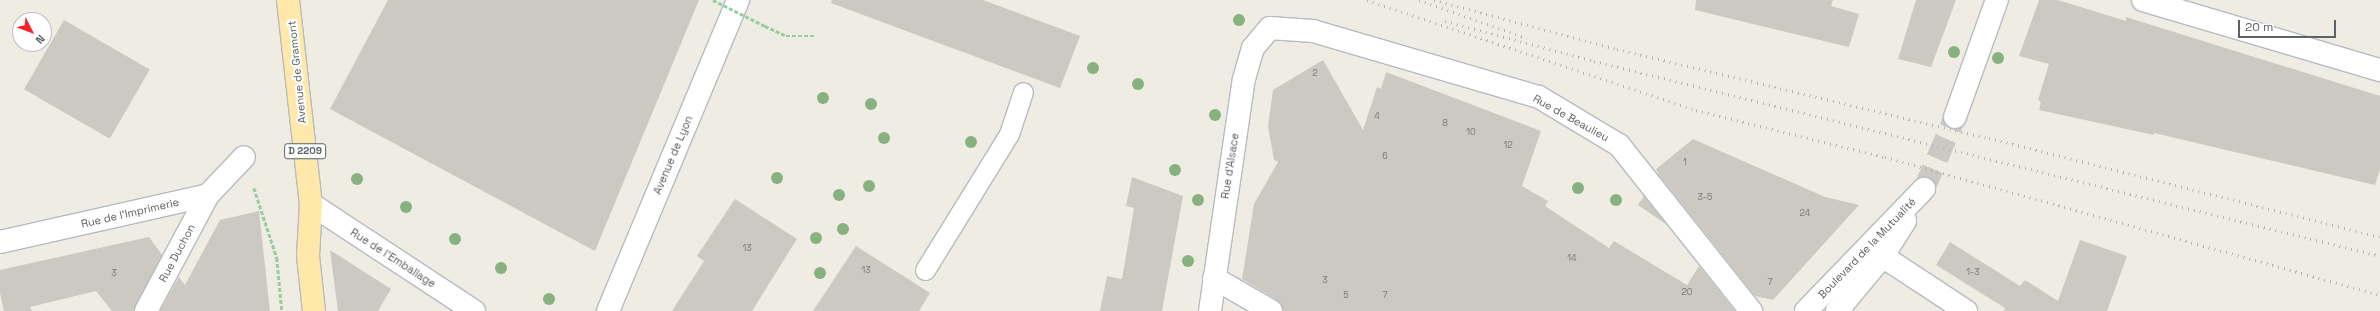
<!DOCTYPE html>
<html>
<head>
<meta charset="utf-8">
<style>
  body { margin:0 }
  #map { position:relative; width:2380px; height:311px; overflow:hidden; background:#efece4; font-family:"Space Grotesk",sans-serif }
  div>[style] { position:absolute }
  .building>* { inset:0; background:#ccc9c3; transform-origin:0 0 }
  .street-tunnel>* { height:22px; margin-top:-11px; transform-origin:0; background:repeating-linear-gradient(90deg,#cac9c4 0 22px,transparent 0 33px) }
  .path>* { height:2.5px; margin-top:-1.25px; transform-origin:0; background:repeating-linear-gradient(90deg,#98cda2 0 4px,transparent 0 6px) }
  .roads { filter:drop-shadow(1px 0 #b6bbbf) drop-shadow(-1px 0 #b6bbbf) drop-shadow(0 1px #b6bbbf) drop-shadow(0 -1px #b6bbbf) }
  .lane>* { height:19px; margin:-9.5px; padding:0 9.5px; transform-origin:9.5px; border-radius:9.5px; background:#fff }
  .street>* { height:22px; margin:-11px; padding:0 11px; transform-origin:11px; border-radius:11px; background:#fff }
  .primary>* { height:22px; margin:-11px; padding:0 11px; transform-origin:11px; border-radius:11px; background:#ffe8a9 }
  .rail>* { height:3px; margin-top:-1.5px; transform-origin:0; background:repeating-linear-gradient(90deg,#b3b4b5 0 1px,transparent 0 6px) }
  .path-bridge>* { height:2.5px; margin-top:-1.25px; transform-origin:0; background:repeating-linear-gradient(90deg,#98cda2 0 4px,transparent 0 6px) }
  .trees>* { width:12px; height:12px; margin:-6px; border-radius:50%; background:#87b280 }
  span { translate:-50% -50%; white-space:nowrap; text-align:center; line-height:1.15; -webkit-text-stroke:4px #fff; paint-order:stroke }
  .number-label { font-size:9px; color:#787b7c }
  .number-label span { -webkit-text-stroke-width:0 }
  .shield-label span { padding:1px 3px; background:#fff; border:1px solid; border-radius:3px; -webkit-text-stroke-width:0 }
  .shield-label { font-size:10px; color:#5c6165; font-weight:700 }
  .street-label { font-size:11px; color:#5c6165 }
  .north { position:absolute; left:12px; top:12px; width:40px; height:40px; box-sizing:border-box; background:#fff; border:1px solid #bec0c1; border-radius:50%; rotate:132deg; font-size:11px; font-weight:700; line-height:16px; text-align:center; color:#5c6165 }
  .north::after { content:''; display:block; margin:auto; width:14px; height:18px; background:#f62329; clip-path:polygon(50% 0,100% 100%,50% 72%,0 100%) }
  .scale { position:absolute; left:2238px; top:20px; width:98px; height:18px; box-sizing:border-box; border:2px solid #5c6165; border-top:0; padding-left:5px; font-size:12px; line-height:14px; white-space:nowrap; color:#5c6165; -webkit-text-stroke:3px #fff; paint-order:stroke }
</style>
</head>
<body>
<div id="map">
  <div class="building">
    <div style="clip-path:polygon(388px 0,699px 0,595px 251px,330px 109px)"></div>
    <div style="clip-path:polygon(832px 0,983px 0,1080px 36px,1060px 88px,831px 3px)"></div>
    <div style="clip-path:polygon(1696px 0,1833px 0,1831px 6px,1859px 14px,1849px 47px,1695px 10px)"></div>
    <div style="clip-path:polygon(1916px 0,1956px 0,1931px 67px,1898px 59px)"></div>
    <div style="clip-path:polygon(2039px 0,2058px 0,2126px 21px,2126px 17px,2380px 96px,2380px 169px,2375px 185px,2154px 133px,2154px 135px,2039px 110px,2041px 102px,2038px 100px,2049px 64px,2019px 56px)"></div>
    <div style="left:64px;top:20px;width:99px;height:80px;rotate:30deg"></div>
    <div style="clip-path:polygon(1323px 60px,1363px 130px,1377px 87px,1381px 89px,1386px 72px,1541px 131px,1522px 186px,1548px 201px,1545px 206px,1609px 248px,1614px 241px,1687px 285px,1699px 266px,1735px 311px,1283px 311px,1277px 300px,1242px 279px,1254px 204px,1278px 162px,1274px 160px,1268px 126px,1273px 90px)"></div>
    <div style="clip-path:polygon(1693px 139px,1825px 197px,1859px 205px,1773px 300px,1755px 296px,1659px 175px,1656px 169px)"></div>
    <div style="clip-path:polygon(1132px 177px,1183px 196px,1162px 311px,1100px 311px,1107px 276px,1122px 279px,1134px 208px,1126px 206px)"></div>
    <div style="clip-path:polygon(1644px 196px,1667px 225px,1638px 205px)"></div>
    <div style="clip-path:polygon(735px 199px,797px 239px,752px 311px,672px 311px,704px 261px,697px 256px)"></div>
    <div style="clip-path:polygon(259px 211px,270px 311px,160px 311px,179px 277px,185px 285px,220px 220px)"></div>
    <div style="clip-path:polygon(149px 237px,162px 255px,134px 311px,112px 311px,96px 291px,30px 307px,32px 311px,4px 311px,0 293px,0 270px)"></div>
    <div style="clip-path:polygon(2080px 240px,2127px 256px,2107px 311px,2004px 311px,2005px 308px,1936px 265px,1950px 242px,2020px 286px,2025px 280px,2058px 301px)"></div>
    <div style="clip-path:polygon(856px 246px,930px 293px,919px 311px,813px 311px)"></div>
    <div style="clip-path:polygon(330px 250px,391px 289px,378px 311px,338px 311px)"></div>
  </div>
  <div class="street-tunnel">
    <div style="left:1924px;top:189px;width:78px;rotate:-66.7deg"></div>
  </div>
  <div class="path">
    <div style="left:765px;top:26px;width:23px;rotate:25deg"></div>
    <div style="left:786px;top:36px;width:28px"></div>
    <div style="left:254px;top:188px;width:74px;rotate:71.8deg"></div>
    <div style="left:277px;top:258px;width:53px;rotate:84.6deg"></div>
  </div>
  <div class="roads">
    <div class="lane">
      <div style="left:925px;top:270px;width:160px;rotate:-58.3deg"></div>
      <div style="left:1009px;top:134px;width:44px;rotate:-71.6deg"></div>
    </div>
    <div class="street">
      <div style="left:2143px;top:0;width:247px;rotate:16.5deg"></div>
      <div style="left:1955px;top:117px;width:124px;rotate:-70.3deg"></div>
      <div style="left:311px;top:204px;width:195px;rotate:33.3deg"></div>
      <div style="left:0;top:242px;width:213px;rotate:-12.7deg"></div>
      <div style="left:208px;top:195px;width:52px;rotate:-46.5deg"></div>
      <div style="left:1870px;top:248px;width:115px;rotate:33.3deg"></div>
      <div style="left:1214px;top:278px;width:66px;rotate:30.1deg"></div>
      <div style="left:146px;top:311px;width:132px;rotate:-61.9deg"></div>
      <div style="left:608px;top:311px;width:337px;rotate:-67.3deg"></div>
      <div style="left:1210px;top:311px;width:234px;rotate:-81.7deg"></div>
      <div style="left:1244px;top:79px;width:32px;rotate:-74deg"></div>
      <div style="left:1253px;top:48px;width:26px;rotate:-50deg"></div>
      <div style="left:1270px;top:28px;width:43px;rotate:4deg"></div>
      <div style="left:1313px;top:31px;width:235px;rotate:16.3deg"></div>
      <div style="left:1539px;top:97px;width:93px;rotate:31deg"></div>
      <div style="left:1619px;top:145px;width:212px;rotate:51.5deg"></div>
      <div style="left:1806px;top:311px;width:170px;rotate:-46deg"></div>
      <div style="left:1837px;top:311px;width:70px;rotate:-50.2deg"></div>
      <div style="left:1882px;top:257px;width:43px;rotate:-57.4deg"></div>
    </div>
    <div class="primary">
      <div style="left:288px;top:0;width:205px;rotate:83.6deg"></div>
      <div style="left:311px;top:204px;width:52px;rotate:93.3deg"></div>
      <div style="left:308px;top:256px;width:55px;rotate:83.8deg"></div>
    </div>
  </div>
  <div class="rail">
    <div style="left:1367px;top:0;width:347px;rotate:18.5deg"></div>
    <div style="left:1696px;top:110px;width:195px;rotate:14deg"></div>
    <div style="left:1885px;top:157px;width:514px;rotate:15.58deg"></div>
    <div style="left:1419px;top:0;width:114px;rotate:19.4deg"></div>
    <div style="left:1434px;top:0;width:189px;rotate:15deg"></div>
    <div style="left:1617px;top:49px;width:382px;rotate:13.5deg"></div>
    <div style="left:1989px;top:138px;width:403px;rotate:14.2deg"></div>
    <div style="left:1445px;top:21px;width:154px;rotate:15deg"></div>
    <div style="left:1594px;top:61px;width:810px;rotate:13.93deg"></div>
  </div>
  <div class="path-bridge">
    <div style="left:713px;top:0;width:58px;rotate:26.6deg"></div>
  </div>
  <div class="trees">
    <div style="left:1239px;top:20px"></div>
    <div style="left:1954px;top:52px"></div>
    <div style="left:1998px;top:58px"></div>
    <div style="left:1093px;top:68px"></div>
    <div style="left:1138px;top:84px"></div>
    <div style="left:823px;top:98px"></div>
    <div style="left:871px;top:104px"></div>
    <div style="left:1215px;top:115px"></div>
    <div style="left:884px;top:138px"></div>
    <div style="left:971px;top:142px"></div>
    <div style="left:1175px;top:170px"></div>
    <div style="left:777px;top:178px"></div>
    <div style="left:357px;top:179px"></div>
    <div style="left:869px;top:186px"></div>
    <div style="left:1578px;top:188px"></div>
    <div style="left:839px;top:195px"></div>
    <div style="left:1198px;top:200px"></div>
    <div style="left:1616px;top:200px"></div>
    <div style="left:406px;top:207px"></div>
    <div style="left:843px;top:229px"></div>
    <div style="left:816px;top:238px"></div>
    <div style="left:455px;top:239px"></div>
    <div style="left:1188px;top:261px"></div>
    <div style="left:501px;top:268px"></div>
    <div style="left:820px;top:273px"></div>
    <div style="left:549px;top:299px"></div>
  </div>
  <div class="number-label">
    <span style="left:1315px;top:73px">2</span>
    <span style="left:1377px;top:116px">4</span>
    <span style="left:1445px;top:123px">8</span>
    <span style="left:1471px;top:132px">10</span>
    <span style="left:1508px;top:145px">12</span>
    <span style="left:1385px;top:156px">6</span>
    <span style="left:1685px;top:162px">1</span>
    <span style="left:1705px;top:197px">3-5</span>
    <span style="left:1805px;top:213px">24</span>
    <span style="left:747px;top:248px">13</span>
    <span style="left:1572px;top:258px">14</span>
    <span style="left:866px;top:270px">13</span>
    <span style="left:1973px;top:272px">1-3</span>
    <span style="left:114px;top:273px">3</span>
    <span style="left:1325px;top:280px">3</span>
    <span style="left:1770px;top:282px">7</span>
    <span style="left:1687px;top:292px">20</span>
    <span style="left:1346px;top:295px">5</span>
    <span style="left:1385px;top:295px">7</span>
  </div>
  <div class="shield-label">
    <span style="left:305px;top:151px">D 2209</span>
  </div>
  <div class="street-label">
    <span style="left:297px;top:72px;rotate:-96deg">Avenue de Gramont</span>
    <span style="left:1571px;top:118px;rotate:29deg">Rue de Beaulieu</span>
    <span style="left:673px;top:155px;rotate:-67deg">Avenue de Lyon</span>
    <span style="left:1230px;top:166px;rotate:-81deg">Rue d'Alsace</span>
    <span style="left:130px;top:213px;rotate:-13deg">Rue de l'Imprimerie</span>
    <span style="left:1867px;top:248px;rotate:-46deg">Boulevard de la Mutualité</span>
    <span style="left:177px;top:253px;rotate:-62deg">Rue Duchon</span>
    <span style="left:393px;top:258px;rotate:33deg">Rue de l'Emballage</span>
  </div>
  <div class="north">N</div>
  <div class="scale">20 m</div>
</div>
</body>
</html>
